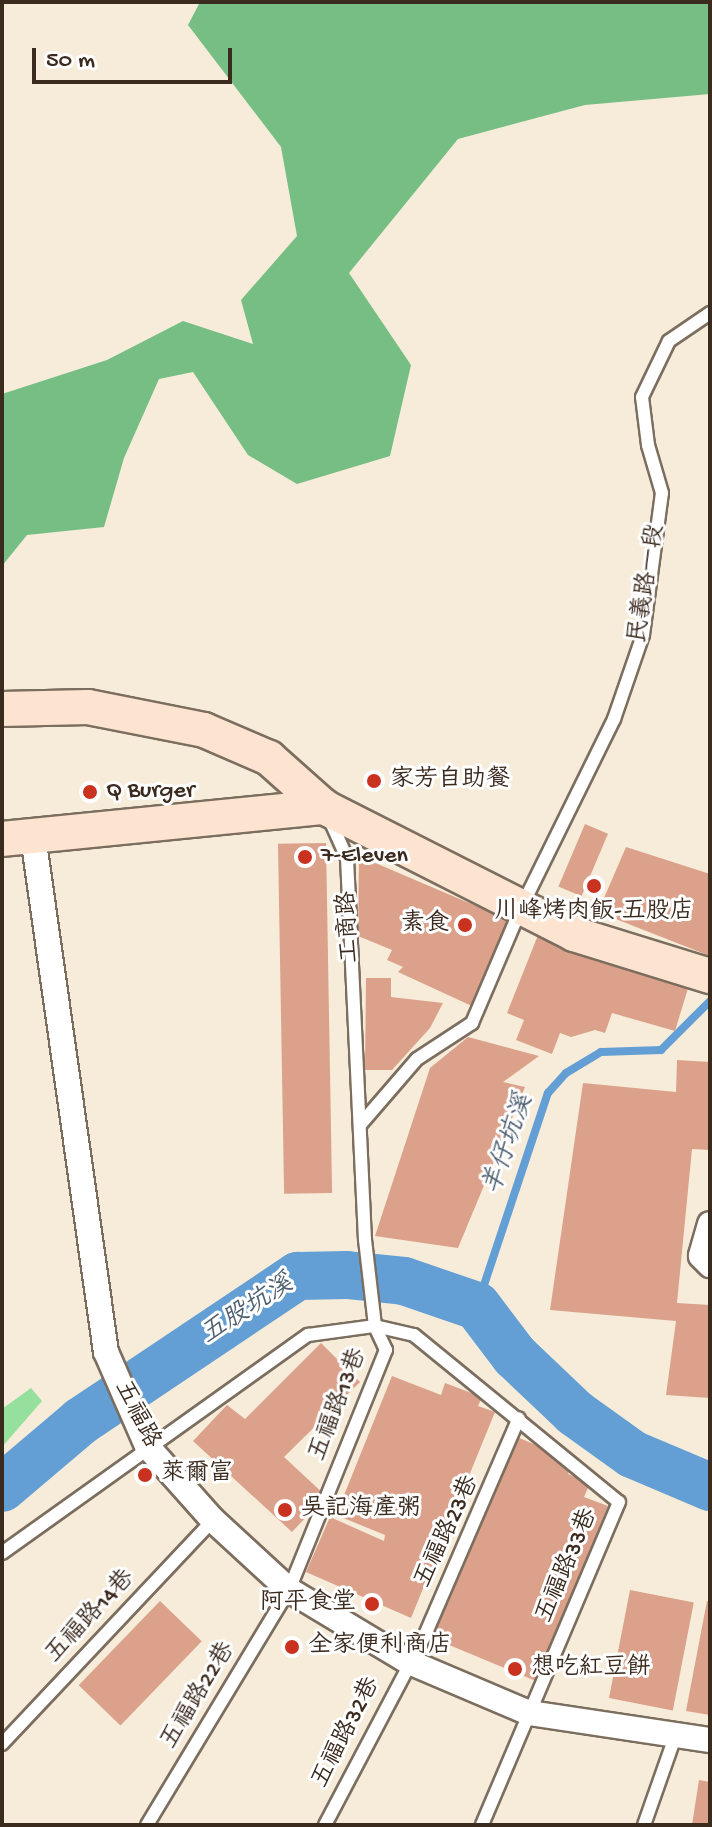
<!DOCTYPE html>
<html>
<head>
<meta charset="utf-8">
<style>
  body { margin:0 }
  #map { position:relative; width:712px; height:1827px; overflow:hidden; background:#f6ecd9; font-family:"Gochi Hand","LXGW WenKai TC",sans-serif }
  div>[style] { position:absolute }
  .green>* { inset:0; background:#94e09c }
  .forest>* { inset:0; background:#77be84 }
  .stream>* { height:8px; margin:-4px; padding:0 4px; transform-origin:4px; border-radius:4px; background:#639fd4 }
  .river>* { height:48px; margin:-24px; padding:0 24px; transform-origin:24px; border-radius:24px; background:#639fd4 }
  .building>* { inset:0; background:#dba18a; transform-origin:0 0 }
  .roads { filter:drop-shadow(2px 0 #7c6e5f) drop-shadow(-2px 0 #7c6e5f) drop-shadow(0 2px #7c6e5f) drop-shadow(0 -2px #7c6e5f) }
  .lane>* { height:12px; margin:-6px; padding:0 6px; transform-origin:6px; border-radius:6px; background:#fff }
  .street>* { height:24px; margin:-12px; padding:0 12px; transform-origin:12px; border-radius:12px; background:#fff }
  .secondary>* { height:34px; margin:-17px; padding:0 17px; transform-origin:17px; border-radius:17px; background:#fde4d1 }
  .dots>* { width:22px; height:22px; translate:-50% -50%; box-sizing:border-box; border:4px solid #fff; border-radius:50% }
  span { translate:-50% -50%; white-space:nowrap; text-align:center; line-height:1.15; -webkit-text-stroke:6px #fff; paint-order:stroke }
  .street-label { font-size:24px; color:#3b2a1e }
  .poi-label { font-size:24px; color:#3b2a1e }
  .left { translate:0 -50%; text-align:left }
  .right { translate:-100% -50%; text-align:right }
  .water-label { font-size:26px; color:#4d5f70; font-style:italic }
  .frame { position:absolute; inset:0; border:4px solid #3b2a1e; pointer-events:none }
  .scale { position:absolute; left:32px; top:48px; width:200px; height:36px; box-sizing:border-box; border:4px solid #3b2a1e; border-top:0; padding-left:10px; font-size:24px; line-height:28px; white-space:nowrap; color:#3b2a1e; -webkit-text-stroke:6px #fff; paint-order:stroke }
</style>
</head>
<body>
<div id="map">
  <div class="green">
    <div style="clip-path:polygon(31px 1388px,42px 1401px,2px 1447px,2px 1409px)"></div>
  </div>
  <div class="forest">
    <div style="clip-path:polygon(200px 2px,710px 2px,710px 94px,585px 105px,458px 139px,349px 273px,411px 365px,390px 456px,297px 484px,248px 455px,193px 372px,159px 379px,124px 458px,104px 527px,27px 535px,2px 566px,2px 394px,107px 360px,183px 321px,253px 344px,241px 300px,297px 236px,281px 147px,188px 25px)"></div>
  </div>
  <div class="stream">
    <div style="left:477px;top:1306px;width:225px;rotate:-71.6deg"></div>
    <div style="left:548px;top:1093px;width:27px;rotate:-48deg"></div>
    <div style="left:566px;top:1073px;width:41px;rotate:-31deg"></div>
    <div style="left:601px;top:1052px;width:60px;rotate:-1.9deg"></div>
    <div style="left:661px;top:1050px;width:69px;rotate:-45deg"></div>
  </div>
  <div class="river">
    <div style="left:2px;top:1488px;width:104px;rotate:-40.3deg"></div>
    <div style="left:81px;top:1421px;width:261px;rotate:-33.8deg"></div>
    <div style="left:298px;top:1276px;width:49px;rotate:-1.2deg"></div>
    <div style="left:347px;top:1275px;width:57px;rotate:6deg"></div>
    <div style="left:404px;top:1281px;width:77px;rotate:18.9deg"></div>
    <div style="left:477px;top:1306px;width:63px;rotate:52.8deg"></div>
    <div style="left:515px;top:1356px;width:83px;rotate:43.5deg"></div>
    <div style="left:575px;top:1413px;width:70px;rotate:35.7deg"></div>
    <div style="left:632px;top:1454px;width:85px;rotate:22.9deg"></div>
  </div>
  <div class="building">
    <div style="left:585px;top:824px;width:25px;height:68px;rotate:23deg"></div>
    <div style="left:326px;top:843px;width:350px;height:48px;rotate:89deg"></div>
    <div style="clip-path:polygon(626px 847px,710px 874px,710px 956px,598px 912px)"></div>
    <div style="clip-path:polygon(359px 856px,516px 923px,474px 1007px,398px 972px,403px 967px,387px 960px,392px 950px,358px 936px)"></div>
    <div style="clip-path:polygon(542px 925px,689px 985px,675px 1031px,612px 1013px,605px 1033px,595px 1030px,571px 1037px,560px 1033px,552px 1054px,516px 1040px,524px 1020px,507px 1013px)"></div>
    <div style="clip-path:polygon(366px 978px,391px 978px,391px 997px,443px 1003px,430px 1028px,392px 1070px,365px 1070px)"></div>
    <div style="clip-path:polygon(468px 1037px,539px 1056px,503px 1082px,525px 1087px,458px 1248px,375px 1236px,430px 1068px)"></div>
    <div style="clip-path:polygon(677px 1060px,710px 1062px,710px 1150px,692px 1149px,677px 1303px,710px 1305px,710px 1398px,666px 1395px,676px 1321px,550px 1310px,583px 1083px,676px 1092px)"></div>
    <div style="clip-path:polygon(321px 1343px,360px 1382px,284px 1457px,326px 1496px,292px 1532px,193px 1441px,227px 1405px,245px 1419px)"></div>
    <div style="clip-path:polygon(392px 1376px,441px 1395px,445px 1383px,482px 1397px,478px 1406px,495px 1412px,411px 1618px,306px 1572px,330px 1517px,384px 1541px,385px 1535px,336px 1515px)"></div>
    <div style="clip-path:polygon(512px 1435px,574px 1461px,568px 1474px,590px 1483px,584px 1497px,608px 1506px,536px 1681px,425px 1635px)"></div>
    <div style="left:630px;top:1590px;width:65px;height:110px;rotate:11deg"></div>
    <div style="left:160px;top:1601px;width:58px;height:117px;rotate:44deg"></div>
    <div style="clip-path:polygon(707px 1601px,710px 1602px,710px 1715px,686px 1711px)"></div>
    <div style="clip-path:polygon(699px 1780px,710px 1782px,710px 1825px,692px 1825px)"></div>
  </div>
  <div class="roads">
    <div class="lane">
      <div style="left:360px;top:1125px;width:87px;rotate:-49.2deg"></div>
      <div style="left:417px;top:1059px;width:66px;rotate:-33.2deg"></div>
      <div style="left:472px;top:1023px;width:125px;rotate:-66.9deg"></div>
      <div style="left:521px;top:908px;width:211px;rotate:-63.8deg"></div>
      <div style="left:614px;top:719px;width:89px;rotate:-71deg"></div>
      <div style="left:643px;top:635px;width:143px;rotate:-82.4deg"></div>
      <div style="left:662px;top:493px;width:50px;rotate:-106.3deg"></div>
      <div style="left:648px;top:445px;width:48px;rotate:-97.1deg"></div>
      <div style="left:642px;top:397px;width:62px;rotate:-64.3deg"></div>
      <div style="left:669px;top:341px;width:50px;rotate:-34.3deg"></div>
      <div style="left:2px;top:1553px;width:376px;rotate:-35.5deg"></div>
      <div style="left:308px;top:1335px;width:68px;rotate:-7.7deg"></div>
      <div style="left:375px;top:1326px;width:40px;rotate:13deg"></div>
      <div style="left:414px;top:1335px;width:264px;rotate:39.2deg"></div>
      <div style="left:619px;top:1502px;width:351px;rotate:113deg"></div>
      <div style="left:2px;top:1744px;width:308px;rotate:-46.7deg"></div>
      <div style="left:147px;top:1825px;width:275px;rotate:-58.9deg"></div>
      <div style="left:289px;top:1590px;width:259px;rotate:-68deg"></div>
      <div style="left:386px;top:1350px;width:26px;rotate:-115deg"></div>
      <div style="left:375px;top:1326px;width:87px;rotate:-96.6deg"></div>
      <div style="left:365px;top:1240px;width:382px;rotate:-92.7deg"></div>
      <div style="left:347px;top:858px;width:44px;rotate:-114.2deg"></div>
      <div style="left:325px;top:1825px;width:215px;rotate:-62.2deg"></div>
      <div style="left:425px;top:1635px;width:236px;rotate:-66.6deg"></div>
      <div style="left:644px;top:1825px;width:96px;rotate:-70.6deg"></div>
    </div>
    <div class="street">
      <div style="left:33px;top:836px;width:521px;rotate:81.95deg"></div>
      <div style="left:106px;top:1352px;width:103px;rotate:66.4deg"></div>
      <div style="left:147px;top:1446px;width:99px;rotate:48.3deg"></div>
      <div style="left:213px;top:1520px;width:103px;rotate:42.6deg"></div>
      <div style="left:289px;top:1590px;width:140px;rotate:31deg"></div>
      <div style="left:409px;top:1662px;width:130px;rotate:23deg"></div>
      <div style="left:529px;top:1713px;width:183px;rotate:8.5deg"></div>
      <div style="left:710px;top:1224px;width:33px;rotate:106deg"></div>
      <div style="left:701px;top:1256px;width:13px;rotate:45deg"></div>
    </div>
    <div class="secondary">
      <div style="left:2px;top:709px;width:86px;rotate:-1.3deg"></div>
      <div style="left:88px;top:707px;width:118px;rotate:11.2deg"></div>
      <div style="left:204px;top:730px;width:71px;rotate:23.3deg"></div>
      <div style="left:269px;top:758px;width:74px;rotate:41.7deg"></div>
      <div style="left:324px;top:807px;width:280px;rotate:26.9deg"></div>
      <div style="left:574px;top:934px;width:142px;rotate:17.2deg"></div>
      <div style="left:2px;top:839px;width:324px;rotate:-5.7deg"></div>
    </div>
  </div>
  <div class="dots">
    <div style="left:374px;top:781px;background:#c8321e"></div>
    <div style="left:90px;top:792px;background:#c8321e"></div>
    <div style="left:305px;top:857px;background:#c8321e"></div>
    <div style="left:594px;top:886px;background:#c8321e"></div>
    <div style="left:465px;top:925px;background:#c8321e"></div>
    <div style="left:145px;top:1475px;background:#c8321e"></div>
    <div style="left:285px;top:1510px;background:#c8321e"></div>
    <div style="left:372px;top:1604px;background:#c8321e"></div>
    <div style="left:292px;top:1647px;background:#c8321e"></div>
    <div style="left:515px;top:1669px;background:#c8321e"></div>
  </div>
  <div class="street-label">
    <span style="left:648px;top:584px;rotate:-81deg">民義路一段</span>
    <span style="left:350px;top:927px;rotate:-93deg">工商路</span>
    <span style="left:339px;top:1405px;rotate:-69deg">五福路13巷</span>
    <span style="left:136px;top:1415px;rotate:63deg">五福路</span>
    <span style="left:448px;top:1532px;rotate:-65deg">五福路23巷</span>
    <span style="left:568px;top:1566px;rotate:-67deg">五福路33巷</span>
    <span style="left:91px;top:1617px;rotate:-47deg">五福路14巷</span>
    <span style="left:199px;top:1696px;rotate:-59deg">五福路22巷</span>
    <span style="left:347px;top:1733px;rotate:-63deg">五福路32巷</span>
  </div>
  <div class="poi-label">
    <span class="left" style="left:390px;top:781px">家芳自助餐</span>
    <span class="left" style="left:106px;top:792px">Q Burger</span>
    <span class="left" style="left:321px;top:857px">7-Eleven</span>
    <span style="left:594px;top:913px">川峰烤肉飯-五股店</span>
    <span class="right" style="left:449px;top:925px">素食</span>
    <span class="left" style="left:161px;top:1475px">萊爾富</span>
    <span class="left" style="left:301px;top:1510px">吳記海產粥</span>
    <span class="right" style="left:356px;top:1604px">阿平食堂</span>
    <span class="left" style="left:308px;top:1647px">全家便利商店</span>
    <span class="left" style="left:531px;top:1669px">想吃紅豆餅</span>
  </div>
  <div class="water-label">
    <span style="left:510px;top:1145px;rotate:-71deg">羊仔坑溪</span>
    <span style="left:248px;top:1311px;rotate:-33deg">五股坑溪</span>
  </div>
  <div class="frame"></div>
  <div class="scale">50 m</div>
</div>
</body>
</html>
